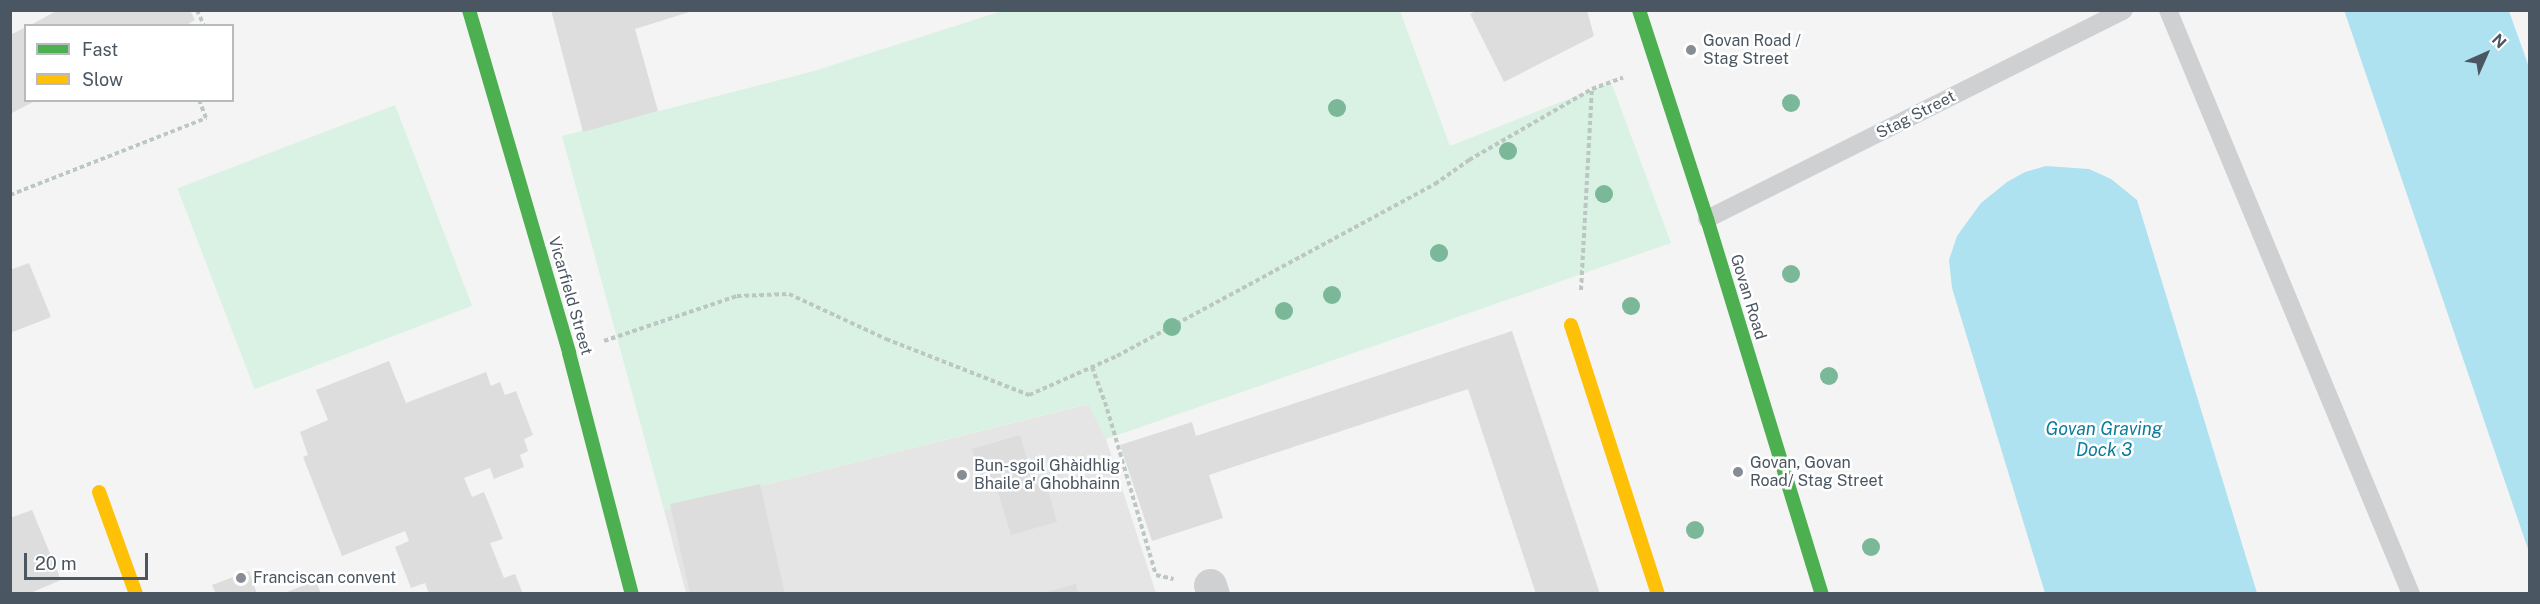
<!DOCTYPE html>
<html>
<head>
<meta charset="utf-8">
<style>
  body { margin:0 }
  #map { position:relative; width:2540px; height:604px; overflow:hidden; background:#f4f4f4; font-family:"Public Sans",sans-serif }
  div>[style] { position:absolute }
  .education>* { inset:0; background:#e6e5e6 }
  .green>* { inset:0; background:#d9f2e3; transform-origin:0 0 }
  .water>* { inset:0; background:#aee2f0 }
  .building>* { inset:0; background:#ddddde }
  .path>* { height:4px; margin-top:-2px; transform-origin:0; background:repeating-linear-gradient(90deg,#bcc7c4 0 4.5px,transparent 0 7.5px) }
  .lane>* { height:18px; margin:-9px; padding:0 9px; transform-origin:9px; border-radius:9px; background:#ced0d2 }
  .street>* { height:33px; margin:-16.5px; padding:0 16.5px; transform-origin:16.5px; border-radius:16.5px; background:#ced0d2 }
  .fast>* { height:14px; margin:-7px; padding:0 7px; transform-origin:7px; border-radius:7px; background:#4caf50 }
  .slow>* { height:14px; margin:-7px; padding:0 7px; transform-origin:7px; border-radius:7px; background:#ffc107 }
  .trees>* { width:18px; height:18px; margin:-9px; border-radius:50%; background:#7ab899 }
  .dots>* { width:16px; height:16px; translate:-50% -50%; box-sizing:border-box; border:3px solid #fff; border-radius:50% }
  span { translate:-50% -50%; white-space:nowrap; text-align:center; line-height:1.15; -webkit-text-stroke:5px #fff; paint-order:stroke }
  .poi-label { font-size:16px; color:#4a5661 }
  .left { translate:0 -50%; text-align:left }
  .street-label { font-size:16px; color:#4a5661 }
  .water-label { font-size:18px; color:#0c7c9b; font-style:italic }
  .frame { position:absolute; inset:0; border:12px solid #4a5661; pointer-events:none }
  .legend { position:absolute; left:24px; top:24px; width:210px; height:78px; box-sizing:border-box; background:#fff; border:2px solid #b7bbc0; margin:0; padding:8px 10px; list-style:none; font-size:18px; color:#4a5661 }
  .legend li { display:flex; align-items:center; gap:12px; height:30px }
  .legend b { width:30px; border:2px solid #b7bbc0 }
  .north { position:absolute; left:2456px; top:24px; width:60px; height:60px; -webkit-text-stroke:4px #fff; paint-order:stroke; rotate:45deg; font-size:16px; font-weight:700; line-height:24px; text-align:center; color:#4a5661 }
  .north::after { content:''; display:block; margin:auto; width:21px; height:27px; background:#4a5661; clip-path:polygon(50% 0,100% 100%,50% 72%,0 100%) }
  .scale { position:absolute; left:24px; top:553px; width:124px; height:27px; box-sizing:border-box; border:3px solid #4a5661; border-top:0; padding-left:8px; font-size:18px; line-height:21px; white-space:nowrap; color:#4a5661; -webkit-text-stroke:4px #fff; paint-order:stroke }
</style>
</head>
<body>
<div id="map">
  <div class="education">
    <div style="clip-path:polygon(1089px 404px,1106px 439px,1156px 593px,686px 593px,664px 510px)"></div>
  </div>
  <div class="green">
    <div style="clip-path:polygon(1002px 11px,1400px 11px,1450px 146px,1611px 82px,1671px 243px,1106px 439px,1088px 404px,664px 510px,562px 136px,814px 71px)"></div>
    <div style="left:395px;top:105px;width:215px;height:233px;rotate:69deg"></div>
  </div>
  <div class="water">
    <div style="clip-path:polygon(2344px 10px,2509px 11px,2530px 70px,2529px 552px)"></div>
    <div style="clip-path:polygon(2046px 166px,2089px 169px,2111px 179px,2137px 200px,2257px 593px,2045px 593px,1952px 288px,1949px 260px,1957px 236px,1981px 203px,2007px 182px,2025px 172px)"></div>
  </div>
  <div class="building">
    <div style="clip-path:polygon(58px 10px,190px 10px,195px 20px,185px 26px,29px 26px)"></div>
    <div style="clip-path:polygon(551px 10px,696px 10px,635px 29px,658px 111px,583px 132px)"></div>
    <div style="clip-path:polygon(1478px 10px,1587px 10px,1594px 36px,1504px 82px,1470px 14px)"></div>
    <div style="clip-path:polygon(26px 27px,26px 100px,37px 100px,10px 114px,10px 35px)"></div>
    <div style="clip-path:polygon(29px 263px,51px 317px,10px 333px,10px 270px)"></div>
    <div style="clip-path:polygon(1512px 331px,1600px 594px,1536px 594px,1468px 389px,1209px 475px,1223px 518px,1152px 541px,1120px 445px,1192px 422px,1196px 436px)"></div>
    <div style="clip-path:polygon(389px 361px,406px 403px,486px 372px,491px 386px,500px 382px,505px 395px,516px 391px,533px 435px,524px 439px,528px 451px,520px 455px,524px 467px,494px 479px,490px 468px,464px 478px,472px 497px,484px 492px,503px 539px,490px 543px,504px 578px,515px 574px,523px 594px,429px 594px,425px 583px,411px 588px,395px 547px,409px 541px,405px 531px,342px 556px,303px 457px,308px 455px,300px 432px,328px 420px,316px 390px)"></div>
    <div style="clip-path:polygon(1020px 435px,1033px 478px,1044px 475px,1057px 522px,1011px 535px,997px 489px,985px 493px,972px 449px)"></div>
    <div style="clip-path:polygon(760px 484px,785px 594px,690px 594px,670px 504px)"></div>
    <div style="clip-path:polygon(32px 510px,61px 580px,28px 594px,10px 594px,10px 518px)"></div>
    <div style="clip-path:polygon(249px 571px,257px 594px,216px 594px,212px 585px)"></div>
    <div style="clip-path:polygon(316px 581px,321px 594px,284px 594px,284px 593px)"></div>
    <div style="clip-path:polygon(1076px 584px,1078px 594px,1044px 594px,1044px 593px)"></div>
  </div>
  <div class="path">
    <div style="left:197px;top:10px;width:17px;rotate:66deg"></div>
    <div style="left:10px;top:195px;width:211px;rotate:-21.4deg"></div>
    <div style="left:206px;top:118px;width:19px;rotate:-111deg"></div>
    <div style="left:1581px;top:290px;width:201px;rotate:-86.9deg"></div>
    <div style="left:604px;top:341px;width:140px;rotate:-18.7deg"></div>
    <div style="left:737px;top:296px;width:52px;rotate:-2.2deg"></div>
    <div style="left:789px;top:294px;width:107px;rotate:24.9deg"></div>
    <div style="left:886px;top:339px;width:154px;rotate:21.4deg"></div>
    <div style="left:1029px;top:395px;width:96px;rotate:-23.9deg"></div>
    <div style="left:1117px;top:356px;width:362px;rotate:-28.4deg"></div>
    <div style="left:1435px;top:184px;width:42px;rotate:-35.2deg"></div>
    <div style="left:1469px;top:160px;width:142px;rotate:-30deg"></div>
    <div style="left:1592px;top:89px;width:33px;rotate:-20deg"></div>
    <div style="left:1092px;top:367px;width:37px;rotate:70deg"></div>
    <div style="left:1105px;top:402px;width:180px;rotate:73.6deg"></div>
    <div style="left:1156px;top:575px;width:18px;rotate:13deg"></div>
  </div>
  <div class="lane">
    <div style="left:2168px;top:10px;width:633px;rotate:67.41deg"></div>
    <div style="left:1707px;top:219px;width:466px;rotate:-26.6deg"></div>
  </div>
  <div class="street">
    <div style="left:1210px;top:585px;width:9px;rotate:72deg"></div>
  </div>
  <div class="fast">
    <div style="left:469px;top:10px;width:357px;rotate:73.7deg"></div>
    <div style="left:569px;top:353px;width:249px;rotate:75.4deg"></div>
    <div style="left:1639px;top:10px;width:220px;rotate:72deg"></div>
    <div style="left:1707px;top:219px;width:392px;rotate:73deg"></div>
  </div>
  <div class="slow">
    <div style="left:1571px;top:325px;width:283px;rotate:72.1deg"></div>
    <div style="left:99px;top:492px;width:109px;rotate:70.1deg"></div>
  </div>
  <div class="trees">
    <div style="left:1791px;top:103px"></div>
    <div style="left:1337px;top:108px"></div>
    <div style="left:1508px;top:151px"></div>
    <div style="left:1604px;top:194px"></div>
    <div style="left:1439px;top:253px"></div>
    <div style="left:1791px;top:274px"></div>
    <div style="left:1332px;top:295px"></div>
    <div style="left:1631px;top:306px"></div>
    <div style="left:1284px;top:311px"></div>
    <div style="left:1172px;top:327px"></div>
    <div style="left:1829px;top:376px"></div>
    <div style="left:1695px;top:530px"></div>
    <div style="left:1871px;top:547px"></div>
  </div>
  <div class="dots">
    <div style="left:1691px;top:50px;background:#868d94"></div>
    <div style="left:1738px;top:472px;background:#868d94"></div>
    <div style="left:962px;top:475px;background:#868d94"></div>
    <div style="left:241px;top:578px;background:#868d94"></div>
  </div>
  <div class="poi-label">
    <span class="left" style="left:1703px;top:50px">Govan Road /<br>Stag Street</span>
    <span class="left" style="left:1750px;top:472px">Govan, Govan<br>Road/ Stag Street</span>
    <span class="left" style="left:974px;top:475px">Bun-sgoil Ghàidhlig<br>Bhaile a' Ghobhainn</span>
    <span class="left" style="left:253px;top:578px">Franciscan convent</span>
  </div>
  <div class="street-label">
    <span style="left:1916px;top:115px;rotate:-27deg">Stag Street</span>
    <span style="left:570px;top:296px;rotate:74deg">Vicarfield Street</span>
    <span style="left:1748px;top:297px;rotate:73deg">Govan Road</span>
  </div>
  <div class="water-label">
    <span style="left:2104px;top:440px">Govan Graving<br>Dock 3</span>
  </div>
  <div class="frame"></div>
  <ul class="legend">
  <li><b style="height:8px;background:#4caf50"></b>Fast</li>
  <li><b style="height:8px;background:#ffc107"></b>Slow</li>
  </ul>
  <div class="north">N</div>
  <div class="scale">20 m</div>
</div>
</body>
</html>
